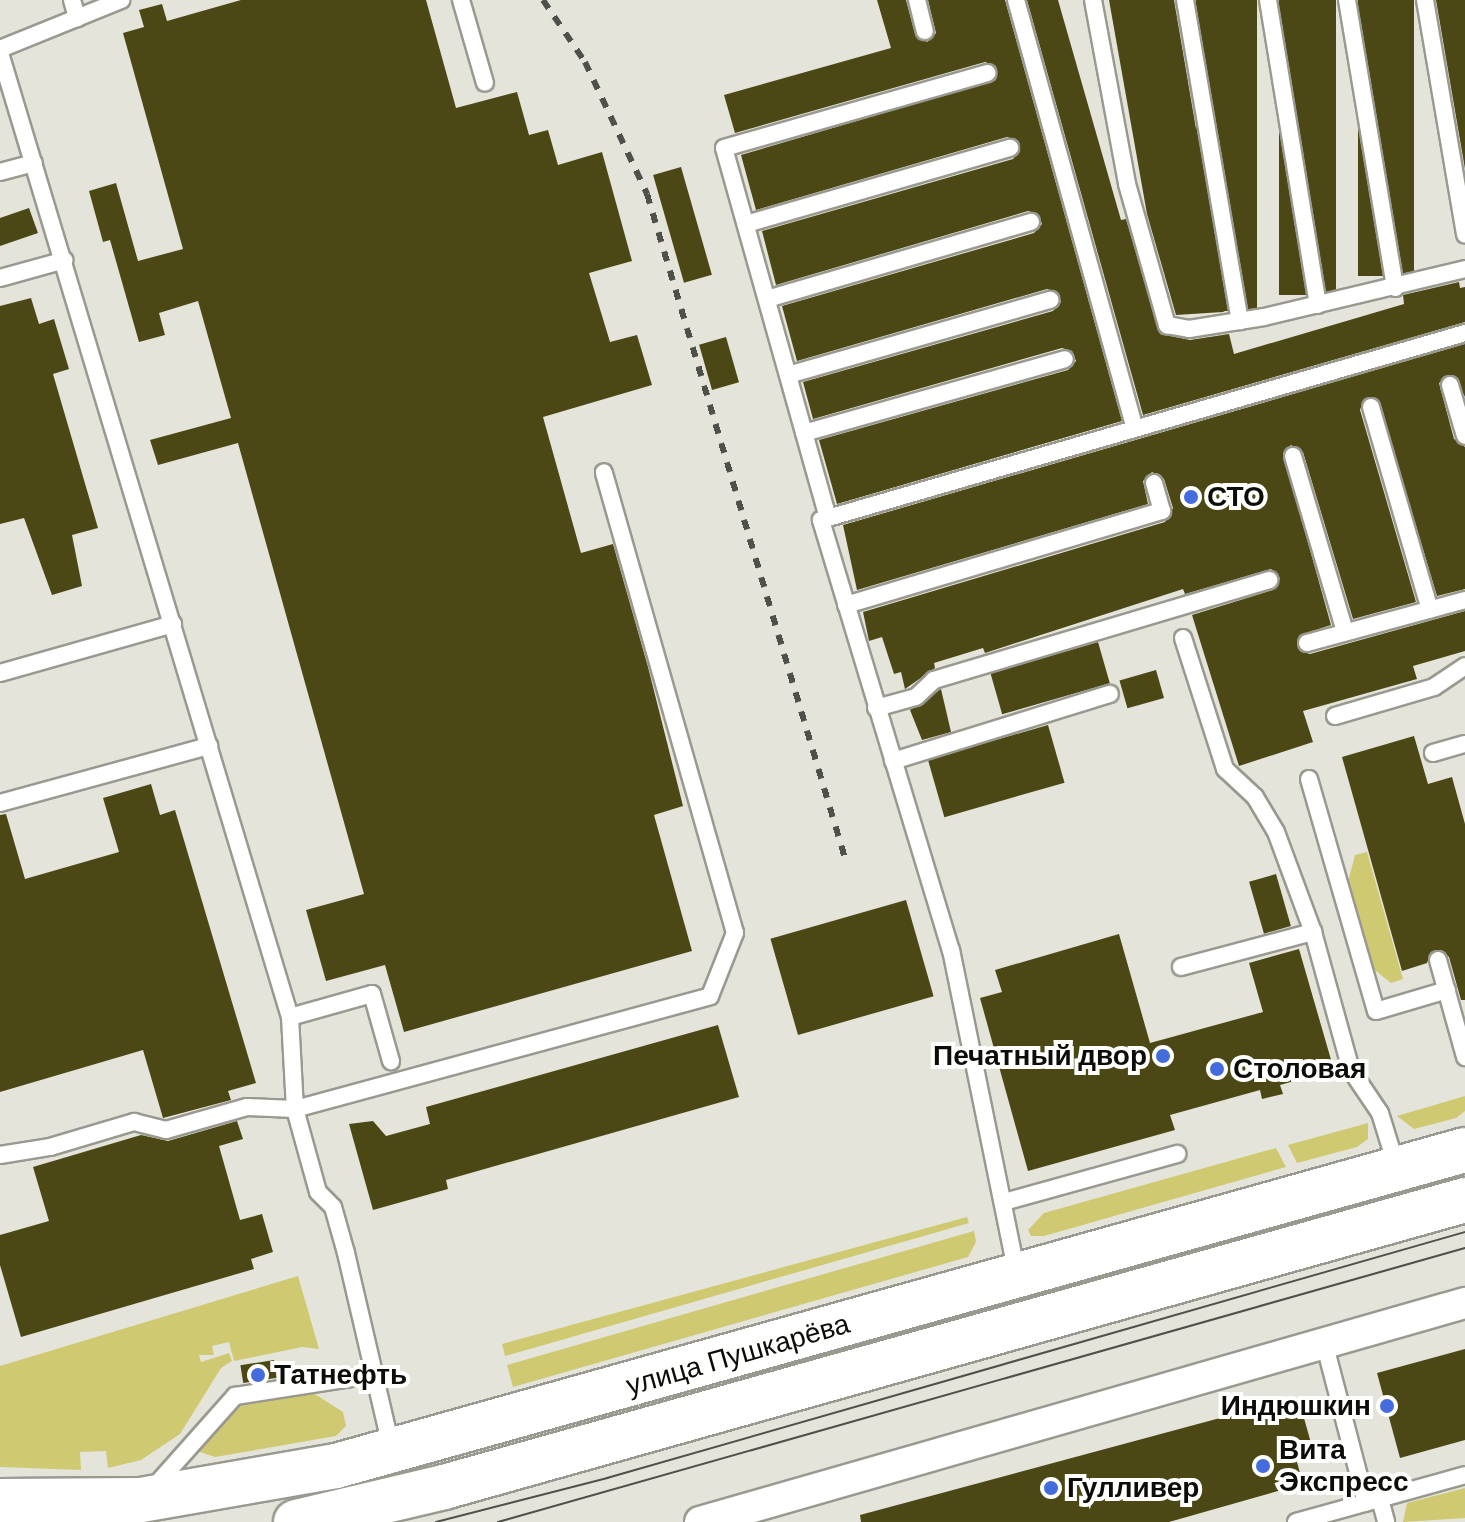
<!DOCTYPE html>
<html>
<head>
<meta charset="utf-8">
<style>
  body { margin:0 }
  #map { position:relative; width:1465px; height:1522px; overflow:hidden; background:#e4e4da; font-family:"DM Sans",sans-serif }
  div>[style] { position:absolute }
  .green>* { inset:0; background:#cfca72 }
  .building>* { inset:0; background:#4b4816; transform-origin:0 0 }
  .roads { filter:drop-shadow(2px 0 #999990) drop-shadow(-2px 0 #999990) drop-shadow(0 2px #999990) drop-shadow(0 -2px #999990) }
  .lane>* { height:16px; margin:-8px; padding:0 8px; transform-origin:8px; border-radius:8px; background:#fff }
  .street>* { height:30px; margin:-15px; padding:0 15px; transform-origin:15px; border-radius:15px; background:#fff }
  .primary>* { height:44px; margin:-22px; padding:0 22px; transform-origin:22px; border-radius:22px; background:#fff }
  .tram>* { height:2px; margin:-1px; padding:0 1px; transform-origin:1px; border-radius:1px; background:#50504b }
  .rail>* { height:6px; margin-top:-3px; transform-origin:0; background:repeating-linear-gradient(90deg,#50504b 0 10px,transparent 0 20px) }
  .dots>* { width:22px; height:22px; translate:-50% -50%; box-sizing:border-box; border:4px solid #fffffe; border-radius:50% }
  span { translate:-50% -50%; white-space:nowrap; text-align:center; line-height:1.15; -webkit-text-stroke:8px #fffffe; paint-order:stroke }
  .poi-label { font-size:28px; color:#0c0c09; font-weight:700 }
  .left { translate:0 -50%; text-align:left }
  .right { translate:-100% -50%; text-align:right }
  .street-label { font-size:28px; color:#0c0c09 }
</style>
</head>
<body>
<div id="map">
  <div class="green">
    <div style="clip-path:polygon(1367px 852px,1403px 979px,1391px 983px,1371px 967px,1347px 886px,1355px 855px)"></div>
    <div style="clip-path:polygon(1465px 1096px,1465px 1111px,1456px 1118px,1414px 1129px,1397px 1116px)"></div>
    <div style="clip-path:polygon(1368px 1123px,1368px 1139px,1357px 1147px,1297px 1163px,1288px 1145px)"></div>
    <div style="clip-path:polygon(1276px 1148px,1286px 1167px,1044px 1236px,1031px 1236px,1028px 1230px,1044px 1213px)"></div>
    <div style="clip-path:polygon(967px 1217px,969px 1223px,505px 1356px,502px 1344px)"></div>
    <div style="clip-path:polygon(974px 1231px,976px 1242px,968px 1257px,513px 1387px,507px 1365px)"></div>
    <div style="clip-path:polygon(298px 1276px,319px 1349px,302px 1347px,234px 1361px,229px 1342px,212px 1346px,214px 1355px,199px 1355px,201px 1362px,229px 1353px,232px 1361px,221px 1368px,180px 1434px,141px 1460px,108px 1468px,106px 1451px,80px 1452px,81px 1470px,0 1467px,0 1366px)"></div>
    <div style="clip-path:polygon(310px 1391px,343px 1412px,346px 1426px,336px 1436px,215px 1457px,200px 1452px,205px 1439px,240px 1402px)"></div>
    <div style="clip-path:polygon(1465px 1488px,1465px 1518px,1403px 1522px,1407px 1503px)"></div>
  </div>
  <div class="building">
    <div style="clip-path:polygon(241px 0,426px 0,456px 108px,517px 92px,529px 135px,548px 130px,558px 165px,602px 152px,632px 261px,589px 273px,610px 342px,637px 335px,652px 385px,543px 417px,581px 553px,613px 544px,648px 667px,683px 806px,654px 815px,692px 951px,404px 1032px,385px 965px,326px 981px,306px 910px,364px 894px,238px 443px,158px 465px,150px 440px,231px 418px,198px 301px,159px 313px,165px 335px,139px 342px,110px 240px,103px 242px,89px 191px,116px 183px,138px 261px,183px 249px,123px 33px,144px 27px,139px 10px,162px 4px,167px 21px)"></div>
    <div style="clip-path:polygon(877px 0,906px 0,915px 34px,927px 42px,936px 33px,928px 0,1005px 0,1122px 421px,837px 504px,819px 440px,1068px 370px,1076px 361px,1072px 351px,1062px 348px,813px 419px,803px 382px,1053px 311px,1061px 302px,1057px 292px,1047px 289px,797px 361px,782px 306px,1034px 233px,1042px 224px,1038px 214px,1028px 211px,776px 285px,762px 231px,1013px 159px,1020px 151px,1018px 141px,1007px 137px,756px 210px,741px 155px,996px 80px,996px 66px,985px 62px,735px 133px,724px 95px,891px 48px)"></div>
    <div style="clip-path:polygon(1027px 0,1058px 0,1121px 220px,1126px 219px,1160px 334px,1190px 340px,1229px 334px,1234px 354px,1404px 304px,1403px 295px,1459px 282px,1460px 288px,1465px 287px,1465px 322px,1143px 415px)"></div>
    <div style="clip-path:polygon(1109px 0,1174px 0,1227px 310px,1223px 312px,1176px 315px,1147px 214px)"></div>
    <div style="left:1196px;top:0;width:61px;height:311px"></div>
    <div style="left:1279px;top:0;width:57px;height:295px"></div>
    <div style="left:1358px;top:0;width:56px;height:276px"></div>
    <div style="clip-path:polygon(1436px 0,1465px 0,1465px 169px)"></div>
    <div style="left:681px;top:167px;width:112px;height:29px;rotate:74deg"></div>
    <div style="clip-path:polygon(29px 208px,38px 233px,0 246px,0 218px)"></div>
    <div style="clip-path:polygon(31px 298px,39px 324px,54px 319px,69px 369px,53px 374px,98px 528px,72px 535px,82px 586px,52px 595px,24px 518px,0 524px,0 306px)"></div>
    <div style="left:726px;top:337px;width:47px;height:28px;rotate:74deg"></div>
    <div style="clip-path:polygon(1465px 344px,1465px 397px,1453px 375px,1439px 383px,1454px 439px,1465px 447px,1465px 589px,1437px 596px,1378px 399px,1364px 399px,1360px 410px,1416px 602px,1353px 619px,1303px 452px,1291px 445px,1283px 453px,1331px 625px,1300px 635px,1300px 651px,1310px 654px,1465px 611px,1465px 651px,1413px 666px,1417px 679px,1303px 711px,1313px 742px,1239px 766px,1192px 615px,1273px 590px,1280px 578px,1271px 569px,1185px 594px,1183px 589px,985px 653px,983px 648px,934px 663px,935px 668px,905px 689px,901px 672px,894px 674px,882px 637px,869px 641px,863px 612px,1165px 522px,1173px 508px,1164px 479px,1152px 472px,1143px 481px,1148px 504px,857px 590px,843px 525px)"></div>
    <div style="left:1098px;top:642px;width:43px;height:112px;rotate:74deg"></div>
    <div style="left:1156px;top:670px;width:29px;height:38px;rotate:74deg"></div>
    <div style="clip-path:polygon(941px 689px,951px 732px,922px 740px,910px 710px)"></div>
    <div style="left:1048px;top:725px;width:60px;height:125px;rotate:74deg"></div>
    <div style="clip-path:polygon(1414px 736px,1428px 784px,1452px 777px,1465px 824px,1465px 1000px,1461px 1000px,1449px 957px,1441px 950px,1431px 952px,1427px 963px,1402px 971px,1342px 757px)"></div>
    <div style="clip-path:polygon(151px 784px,160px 815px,175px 810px,256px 1083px,228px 1091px,231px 1100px,163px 1118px,143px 1050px,0 1092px,0 815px,6px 814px,25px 879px,119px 852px,103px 798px)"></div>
    <div style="left:1276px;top:874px;width:54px;height:28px;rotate:74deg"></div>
    <div style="left:906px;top:900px;width:100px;height:141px;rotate:74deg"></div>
    <div style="clip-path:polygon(1119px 934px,1150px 1043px,1263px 1012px,1249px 963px,1299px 949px,1334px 1070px,1280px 1085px,1283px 1094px,1262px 1099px,1260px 1090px,1170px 1115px,1175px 1130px,1028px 1171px,980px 998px,1002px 992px,995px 970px)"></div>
    <div style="clip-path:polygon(718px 1025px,739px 1097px,446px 1180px,448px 1189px,373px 1210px,349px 1124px,373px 1121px,386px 1136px,430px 1124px,426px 1107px)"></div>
    <div style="clip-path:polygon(237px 1121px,243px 1139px,219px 1146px,240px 1220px,262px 1214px,273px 1252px,251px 1259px,254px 1269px,21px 1337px,0 1265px,0 1235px,49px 1221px,33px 1167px,141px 1135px,168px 1141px)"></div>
    <div style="clip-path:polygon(1465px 1349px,1465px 1440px,1400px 1458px,1377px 1373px)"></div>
    <div style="left:274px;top:1360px;width:18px;height:34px;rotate:81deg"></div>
    <div style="clip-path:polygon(1298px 1397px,1315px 1457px,1297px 1462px,1303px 1484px,1169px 1522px,861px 1522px,860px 1515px)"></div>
  </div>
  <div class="roads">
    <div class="lane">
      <div style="left:72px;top:0;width:19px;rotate:74deg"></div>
      <div style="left:461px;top:0;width:86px;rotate:73.9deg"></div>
      <div style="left:917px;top:0;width:32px;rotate:76deg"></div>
      <div style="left:1016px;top:0;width:444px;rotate:74.5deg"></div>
      <div style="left:1093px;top:0;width:187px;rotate:79.5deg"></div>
      <div style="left:1127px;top:184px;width:147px;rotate:74.2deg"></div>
      <div style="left:1167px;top:325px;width:22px;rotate:10deg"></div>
      <div style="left:1189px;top:329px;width:76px;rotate:-9.1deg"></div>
      <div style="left:1264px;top:317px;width:207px;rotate:-13.4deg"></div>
      <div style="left:1185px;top:0;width:326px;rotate:80.3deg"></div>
      <div style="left:1268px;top:0;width:309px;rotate:80.7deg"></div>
      <div style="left:1347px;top:0;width:292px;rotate:80.5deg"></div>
      <div style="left:1425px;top:0;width:238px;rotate:80.3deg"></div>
      <div style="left:0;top:49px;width:131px;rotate:-22deg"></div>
      <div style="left:0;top:53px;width:1007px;rotate:73.26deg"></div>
      <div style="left:290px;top:1017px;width:92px;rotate:86.9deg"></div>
      <div style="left:295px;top:1109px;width:86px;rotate:74.5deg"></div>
      <div style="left:318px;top:1192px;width:21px;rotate:45deg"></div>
      <div style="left:333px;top:1207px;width:48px;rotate:74.2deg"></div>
      <div style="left:346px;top:1253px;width:202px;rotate:76.9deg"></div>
      <div style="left:0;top:172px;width:35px;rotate:-15deg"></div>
      <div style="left:746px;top:224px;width:275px;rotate:-16.1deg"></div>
      <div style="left:0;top:278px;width:67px;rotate:-15.5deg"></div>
      <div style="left:767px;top:299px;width:275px;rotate:-16.3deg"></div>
      <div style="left:788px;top:375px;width:273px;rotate:-16deg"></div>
      <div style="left:1450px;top:385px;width:53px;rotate:73.6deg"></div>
      <div style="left:1371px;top:407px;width:211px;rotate:73.8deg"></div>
      <div style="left:804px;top:433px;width:271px;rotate:-15.8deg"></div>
      <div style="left:1293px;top:456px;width:184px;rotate:73.5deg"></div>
      <div style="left:828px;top:518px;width:384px;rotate:-105.7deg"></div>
      <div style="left:724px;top:148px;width:274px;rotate:-15.9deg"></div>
      <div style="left:846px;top:605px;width:330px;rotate:-16.6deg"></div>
      <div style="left:1162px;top:511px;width:29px;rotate:-106deg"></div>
      <div style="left:1183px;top:638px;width:138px;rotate:72.2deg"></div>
      <div style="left:1225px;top:769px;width:41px;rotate:43deg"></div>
      <div style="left:1255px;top:797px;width:41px;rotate:59deg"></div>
      <div style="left:1276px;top:832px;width:107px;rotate:69.7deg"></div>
      <div style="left:1313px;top:932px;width:143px;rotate:74.6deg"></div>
      <div style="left:1351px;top:1070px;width:52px;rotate:56deg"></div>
      <div style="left:1380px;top:1113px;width:58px;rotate:72.8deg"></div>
      <div style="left:1307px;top:643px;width:164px;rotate:-15.2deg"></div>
      <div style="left:0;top:673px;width:180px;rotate:-15.8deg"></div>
      <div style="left:876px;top:708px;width:41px;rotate:-15.4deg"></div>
      <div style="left:916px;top:697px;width:25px;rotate:-43deg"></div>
      <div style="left:934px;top:680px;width:350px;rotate:-16.6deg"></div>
      <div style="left:1335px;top:716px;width:103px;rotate:-16.3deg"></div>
      <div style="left:1434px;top:687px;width:37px;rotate:-34deg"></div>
      <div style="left:1433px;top:753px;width:33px;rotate:-16deg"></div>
      <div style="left:893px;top:761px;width:227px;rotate:-17.2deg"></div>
      <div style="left:1309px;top:779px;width:241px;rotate:73.9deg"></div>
      <div style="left:1376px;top:1011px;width:74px;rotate:-16.5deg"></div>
      <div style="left:0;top:803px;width:217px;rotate:-15.3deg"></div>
      <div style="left:1438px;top:960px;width:101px;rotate:74.4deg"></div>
      <div style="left:1181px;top:967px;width:137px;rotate:-14.9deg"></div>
      <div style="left:290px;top:1017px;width:85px;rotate:-15.7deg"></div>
      <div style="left:372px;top:994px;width:70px;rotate:74.2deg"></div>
      <div style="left:0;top:1155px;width:51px;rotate:-9.1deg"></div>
      <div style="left:50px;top:1147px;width:88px;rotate:-16.6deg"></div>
      <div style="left:134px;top:1122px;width:33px;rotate:14deg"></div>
      <div style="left:166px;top:1130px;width:84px;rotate:-15.9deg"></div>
      <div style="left:247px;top:1107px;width:48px;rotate:2.4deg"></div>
      <div style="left:295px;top:1109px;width:430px;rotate:-15.2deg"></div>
      <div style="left:710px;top:996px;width:68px;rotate:-68.4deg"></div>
      <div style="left:735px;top:933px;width:479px;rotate:-105.9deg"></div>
      <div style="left:1004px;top:1202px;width:180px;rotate:-15.5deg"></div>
      <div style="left:1017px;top:1274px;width:330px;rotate:-101.5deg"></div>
      <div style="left:951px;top:951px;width:450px;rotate:-106.8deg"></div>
      <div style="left:821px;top:520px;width:671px;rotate:-16.19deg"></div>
      <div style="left:1324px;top:1342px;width:166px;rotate:75.4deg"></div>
      <div style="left:154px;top:1487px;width:122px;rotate:-48.3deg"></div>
      <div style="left:235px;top:1396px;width:137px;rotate:-8.8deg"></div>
      <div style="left:1380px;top:1499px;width:24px;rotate:75deg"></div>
      <div style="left:1296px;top:1522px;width:175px;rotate:-15.5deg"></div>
    </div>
    <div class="street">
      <div style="left:700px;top:1522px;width:796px;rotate:-15.98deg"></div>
    </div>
    <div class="primary">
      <div style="left:0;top:1501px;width:141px;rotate:-0.4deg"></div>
      <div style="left:141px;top:1500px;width:198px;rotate:-9.9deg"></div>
      <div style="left:336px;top:1466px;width:1172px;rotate:-15.64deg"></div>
      <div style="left:296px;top:1522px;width:152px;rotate:-13.3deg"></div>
      <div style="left:444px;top:1487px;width:1061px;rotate:-15.7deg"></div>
    </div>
  </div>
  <div class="tram">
    <div style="left:436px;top:1522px;width:177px;rotate:-14.4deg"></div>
    <div style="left:607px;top:1478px;width:893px;rotate:-16deg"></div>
    <div style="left:498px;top:1522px;width:1005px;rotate:-15.82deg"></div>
  </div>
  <div class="rail">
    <div style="left:543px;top:0;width:75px;rotate:55.9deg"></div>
    <div style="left:585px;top:62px;width:146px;rotate:64.8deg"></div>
    <div style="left:647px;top:194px;width:690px;rotate:73.4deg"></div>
  </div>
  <div class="dots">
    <div style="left:1191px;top:497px;background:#446cdf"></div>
    <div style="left:1163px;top:1056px;background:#446cdf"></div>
    <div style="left:1217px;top:1069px;background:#446cdf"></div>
    <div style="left:258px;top:1375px;background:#446cdf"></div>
    <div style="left:1387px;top:1406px;background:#446cdf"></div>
    <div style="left:1263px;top:1466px;background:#446cdf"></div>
    <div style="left:1051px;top:1488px;background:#446cdf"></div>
  </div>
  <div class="poi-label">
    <span class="left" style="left:1207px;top:497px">СТО</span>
    <span class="right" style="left:1147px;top:1056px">Печатный двор</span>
    <span class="left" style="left:1233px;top:1069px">Столовая</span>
    <span class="left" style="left:274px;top:1375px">Татнефть</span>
    <span class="right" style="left:1371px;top:1406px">Индюшкин</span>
    <span class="left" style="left:1279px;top:1466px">Вита<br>Экспресс</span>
    <span class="left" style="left:1067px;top:1488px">Гулливер</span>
  </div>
  <div class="street-label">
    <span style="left:738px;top:1355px;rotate:-16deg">улица Пушкарёва</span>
  </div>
</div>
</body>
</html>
